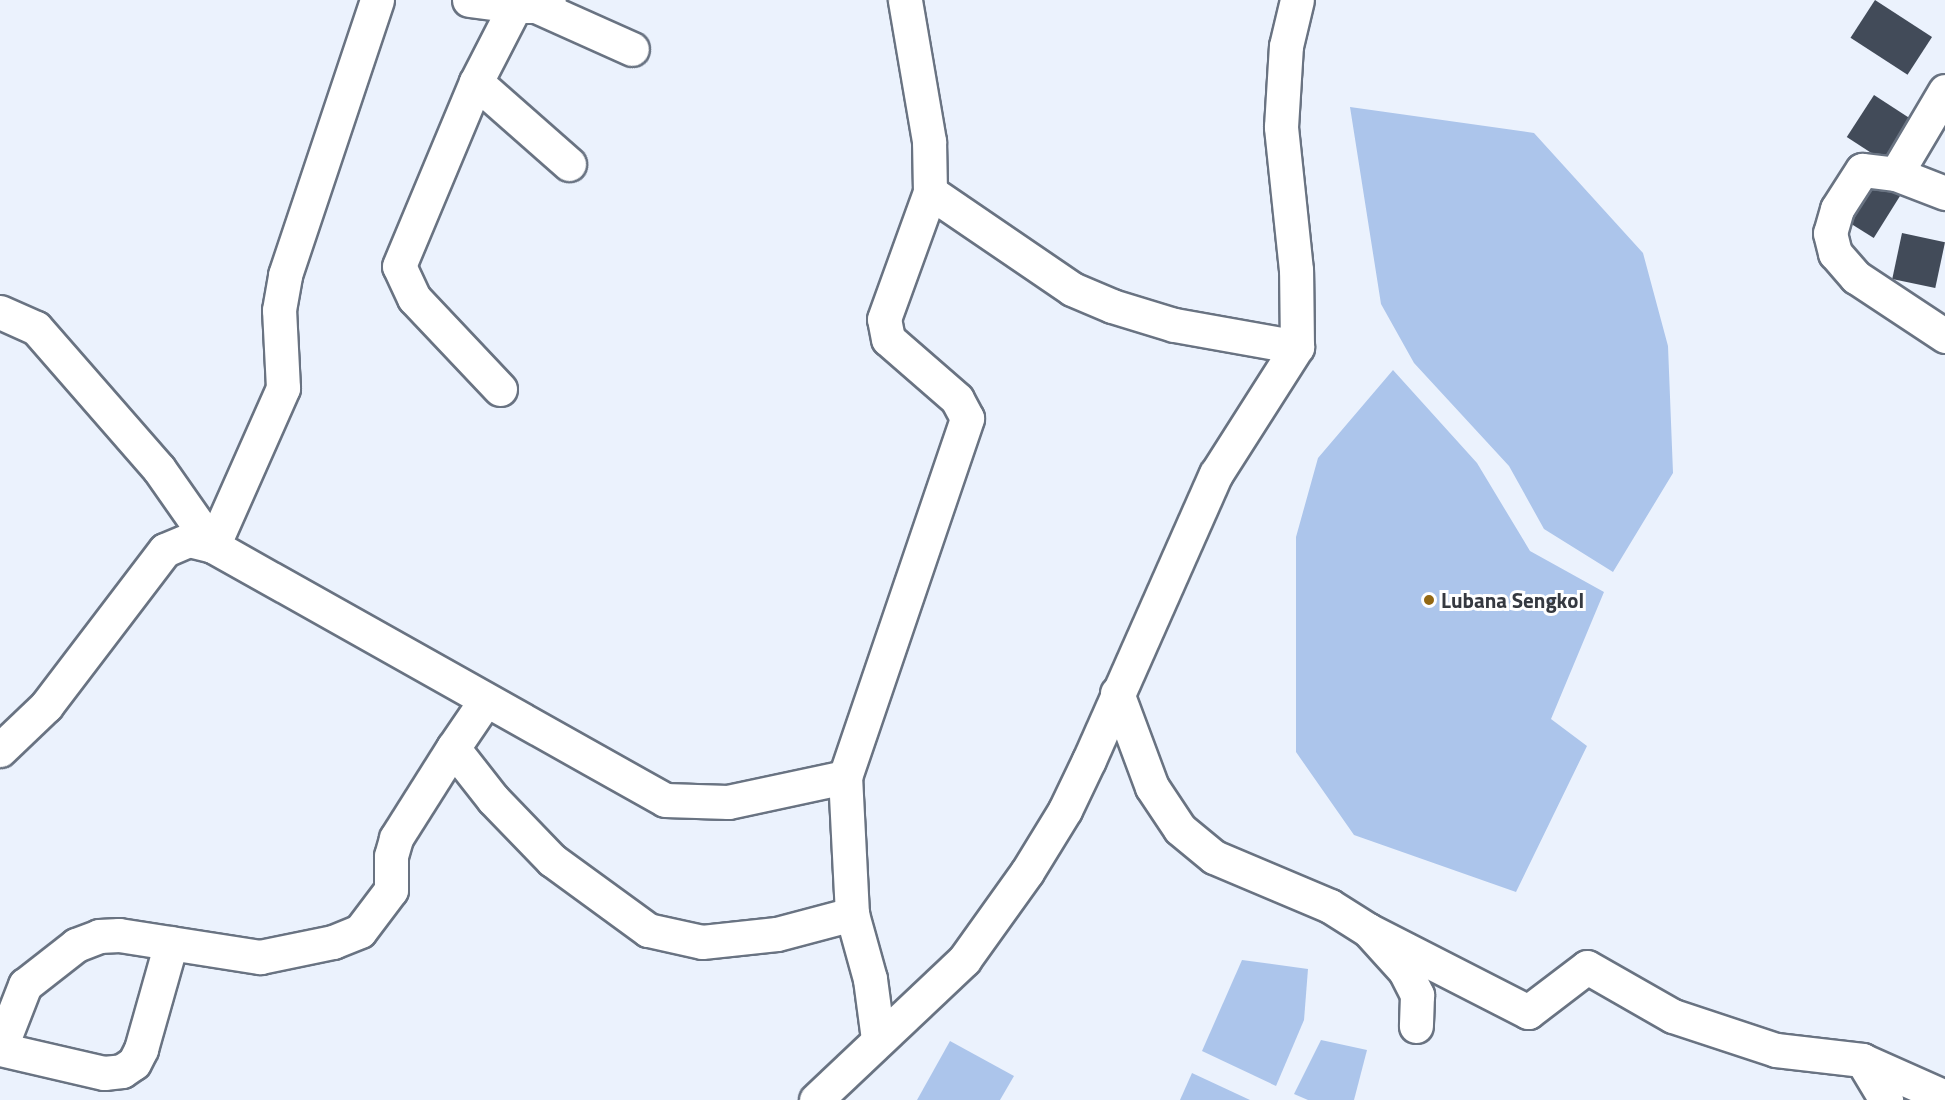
<!DOCTYPE html>
<html>
<head>
<meta charset="utf-8">
<style>
  body { margin:0 }
  #map { position:relative; width:1945px; height:1100px; overflow:hidden; background:#ebf2fd; font-family:"Titillium Web",sans-serif }
  div>[style] { position:absolute }
  .water>* { inset:0; background:#acc5eb }
  .building>* { inset:0; background:#424b59; transform-origin:0 0 }
  .roads { filter:drop-shadow(2px 0 #697382) drop-shadow(-2px 0 #697382) drop-shadow(0 2px #697382) drop-shadow(0 -2px #697382) }
  .minor>* { height:33px; margin:-16.5px; padding:0 16.5px; transform-origin:16.5px; border-radius:16.5px; background:#fff }
  .major>* { height:33px; margin:-16.5px; padding:0 16.5px; transform-origin:16.5px; border-radius:16.5px; background:#fff }
  .dots>* { width:16px; height:16px; translate:-50% -50%; box-sizing:border-box; border:3px solid #fff; border-radius:50% }
  span { translate:-50% -50%; white-space:nowrap; text-align:center; line-height:1.15; -webkit-text-stroke:6px #fff; paint-order:stroke }
  .poi-label { font-size:21px; color:#353940; font-weight:700 }
  .left { translate:0 -50%; text-align:left }
</style>
</head>
<body>
<div id="map">
  <div class="water">
    <div style="clip-path:polygon(1350px 107px,1534px 133px,1643px 253px,1668px 346px,1673px 473px,1613px 572px,1544px 529px,1509px 466px,1414px 363px,1381px 304px)"></div>
    <div style="clip-path:polygon(1393px 370px,1477px 463px,1530px 551px,1604px 592px,1551px 719px,1587px 746px,1516px 892px,1354px 835px,1296px 752px,1296px 537px,1318px 458px)"></div>
    <div style="clip-path:polygon(1242px 960px,1308px 969px,1304px 1020px,1276px 1086px,1202px 1051px)"></div>
    <div style="clip-path:polygon(1321px 1040px,1367px 1050px,1354px 1100px,1308px 1100px,1294px 1094px)"></div>
    <div style="clip-path:polygon(950px 1041px,1014px 1076px,1000px 1100px,917px 1100px)"></div>
    <div style="clip-path:polygon(1192px 1073px,1250px 1100px,1180px 1100px)"></div>
  </div>
  <div class="building">
    <div style="left:1875px;top:0;width:68px;height:45px;rotate:33deg"></div>
    <div style="left:1874px;top:95px;width:50px;height:50px;rotate:33deg"></div>
    <div style="left:1866px;top:173px;width:41px;height:51px;rotate:32deg"></div>
    <div style="left:1902px;top:233px;width:44px;height:47px;rotate:12deg"></div>
  </div>
  <div class="roads">
    <div class="minor">
      <div style="left:536px;top:6px;width:105px;rotate:24.1deg"></div>
      <div style="left:476px;top:82px;width:124px;rotate:41.4deg"></div>
      <div style="left:1945px;top:91px;width:96px;rotate:120.6deg"></div>
      <div style="left:1896px;top:174px;width:34px;rotate:-173deg"></div>
      <div style="left:1862px;top:170px;width:46px;rotate:122.7deg"></div>
      <div style="left:1837px;top:209px;width:25px;rotate:106deg"></div>
      <div style="left:1830px;top:233px;width:21px;rotate:76deg"></div>
      <div style="left:1835px;top:253px;width:32px;rotate:49deg"></div>
      <div style="left:1856px;top:277px;width:107px;rotate:33.5deg"></div>
      <div style="left:1896px;top:174px;width:53px;rotate:21.2deg"></div>
      <div style="left:930px;top:192px;width:172px;rotate:34.3deg"></div>
      <div style="left:1072px;top:289px;width:43px;rotate:23deg"></div>
      <div style="left:1112px;top:306px;width:65px;rotate:17deg"></div>
      <div style="left:1174px;top:325px;width:125px;rotate:10.1deg"></div>
      <div style="left:0;top:312px;width:39px;rotate:24deg"></div>
      <div style="left:36px;top:328px;width:187px;rotate:48.9deg"></div>
      <div style="left:159px;top:469px;width:94px;rotate:55deg"></div>
      <div style="left:500px;top:389px;width:125px;rotate:-133.4deg"></div>
      <div style="left:414px;top:298px;width:35px;rotate:-115deg"></div>
      <div style="left:399px;top:266px;width:199px;rotate:-67.3deg"></div>
      <div style="left:476px;top:82px;width:85px;rotate:-62.8deg"></div>
      <div style="left:213px;top:546px;width:173px;rotate:-66.1deg"></div>
      <div style="left:283px;top:388px;width:78px;rotate:-92.9deg"></div>
      <div style="left:279px;top:310px;width:36px;rotate:-80deg"></div>
      <div style="left:285px;top:275px;width:290px;rotate:-71.5deg"></div>
      <div style="left:1117px;top:693px;width:100px;rotate:69.6deg"></div>
      <div style="left:1152px;top:787px;width:50px;rotate:56.3deg"></div>
      <div style="left:1180px;top:829px;width:44px;rotate:39.5deg"></div>
      <div style="left:1214px;top:857px;width:126px;rotate:22.9deg"></div>
      <div style="left:1330px;top:906px;width:45px;rotate:32.3deg"></div>
      <div style="left:1368px;top:930px;width:55px;rotate:47.9deg"></div>
      <div style="left:1405px;top:971px;width:27px;rotate:63deg"></div>
      <div style="left:1417px;top:995px;width:31px;rotate:92deg"></div>
      <div style="left:485px;top:701px;width:57px;rotate:124.2deg"></div>
      <div style="left:453px;top:748px;width:65px;rotate:51.9deg"></div>
      <div style="left:493px;top:799px;width:85px;rotate:46deg"></div>
      <div style="left:552px;top:860px;width:119px;rotate:36.1deg"></div>
      <div style="left:648px;top:930px;width:55px;rotate:12.5deg"></div>
      <div style="left:702px;top:942px;width:75px;rotate:-6.1deg"></div>
      <div style="left:777px;top:934px;width:78px;rotate:-14.9deg"></div>
      <div style="left:0;top:750px;width:64px;rotate:-43.7deg"></div>
      <div style="left:46px;top:706px;width:196px;rotate:-52.7deg"></div>
      <div style="left:165px;top:550px;width:26px;rotate:-23deg"></div>
      <div style="left:189px;top:540px;width:25px;rotate:14deg"></div>
      <div style="left:213px;top:546px;width:518px;rotate:29.33deg"></div>
      <div style="left:665px;top:800px;width:63px;rotate:1.8deg"></div>
      <div style="left:728px;top:802px;width:120px;rotate:-12.1deg"></div>
      <div style="left:1368px;top:930px;width:180px;rotate:27.1deg"></div>
      <div style="left:1528px;top:1012px;width:74px;rotate:-37.3deg"></div>
      <div style="left:1587px;top:967px;width:99px;rotate:29.7deg"></div>
      <div style="left:1673px;top:1016px;width:108px;rotate:18.3deg"></div>
      <div style="left:1776px;top:1050px;width:87px;rotate:6.6deg"></div>
      <div style="left:1862px;top:1060px;width:91px;rotate:24deg"></div>
      <div style="left:878px;top:1039px;width:61px;rotate:-97.6deg"></div>
      <div style="left:870px;top:979px;width:67px;rotate:-105.5deg"></div>
      <div style="left:852px;top:914px;width:137px;rotate:-92.9deg"></div>
      <div style="left:845px;top:777px;width:379px;rotate:-71.2deg"></div>
      <div style="left:967px;top:418px;width:21px;rotate:-118deg"></div>
      <div style="left:957px;top:399px;width:91px;rotate:-139deg"></div>
      <div style="left:888px;top:339px;width:20px;rotate:-101deg"></div>
      <div style="left:884px;top:319px;width:135px;rotate:-70.1deg"></div>
      <div style="left:930px;top:192px;width:51px;rotate:-91.1deg"></div>
      <div style="left:929px;top:141px;width:143px;rotate:-99.7deg"></div>
      <div style="left:0;top:1049px;width:69px;rotate:-68.7deg"></div>
      <div style="left:25px;top:985px;width:65px;rotate:-38.1deg"></div>
      <div style="left:76px;top:945px;width:25px;rotate:-21deg"></div>
      <div style="left:99px;top:936px;width:20px;rotate:-3deg"></div>
      <div style="left:119px;top:935px;width:143px;rotate:8.9deg"></div>
      <div style="left:260px;top:957px;width:75px;rotate:-11.6deg"></div>
      <div style="left:333px;top:942px;width:29px;rotate:-22deg"></div>
      <div style="left:360px;top:931px;width:51px;rotate:-52.9deg"></div>
      <div style="left:391px;top:890px;width:34px;rotate:-90deg"></div>
      <div style="left:391px;top:856px;width:19px;rotate:-74deg"></div>
      <div style="left:396px;top:838px;width:107px;rotate:-57.7deg"></div>
      <div style="left:0;top:1049px;width:107px;rotate:13deg"></div>
      <div style="left:104px;top:1073px;width:18px;rotate:-6deg"></div>
      <div style="left:122px;top:1071px;width:14px;rotate:-34deg"></div>
      <div style="left:134px;top:1063px;width:16px;rotate:-63deg"></div>
      <div style="left:141px;top:1049px;width:110px;rotate:-74.2deg"></div>
      <div style="left:1862px;top:1060px;width:47px;rotate:59deg"></div>
      <div style="left:816px;top:1100px;width:204px;rotate:-43.4deg"></div>
      <div style="left:964px;top:960px;width:108px;rotate:-54.4deg"></div>
      <div style="left:1027px;top:872px;width:73px;rotate:-58.5deg"></div>
      <div style="left:1065px;top:810px;width:55px;rotate:-64.4deg"></div>
      <div style="left:1089px;top:760px;width:313px;rotate:-66.1deg"></div>
      <div style="left:1216px;top:474px;width:151px;rotate:-57.5deg"></div>
      <div style="left:1297px;top:347px;width:77px;rotate:-90.7deg"></div>
      <div style="left:1296px;top:270px;width:144px;rotate:-96deg"></div>
      <div style="left:1281px;top:127px;width:81px;rotate:-86.5deg"></div>
      <div style="left:1286px;top:46px;width:47px;rotate:-76.6deg"></div>
    </div>
    <div class="major">
      <div style="left:469px;top:0;width:46px;rotate:7.4deg"></div>
      <div style="left:515px;top:6px;width:21px"></div>
      <div style="left:536px;top:6px;width:14px;rotate:-25deg"></div>
    </div>
  </div>
  <div class="dots">
    <div style="left:1429px;top:600px;background:#936813"></div>
  </div>
  <div class="poi-label">
    <span class="left" style="left:1441px;top:600px">Lubana Sengkol</span>
  </div>
</div>
</body>
</html>
